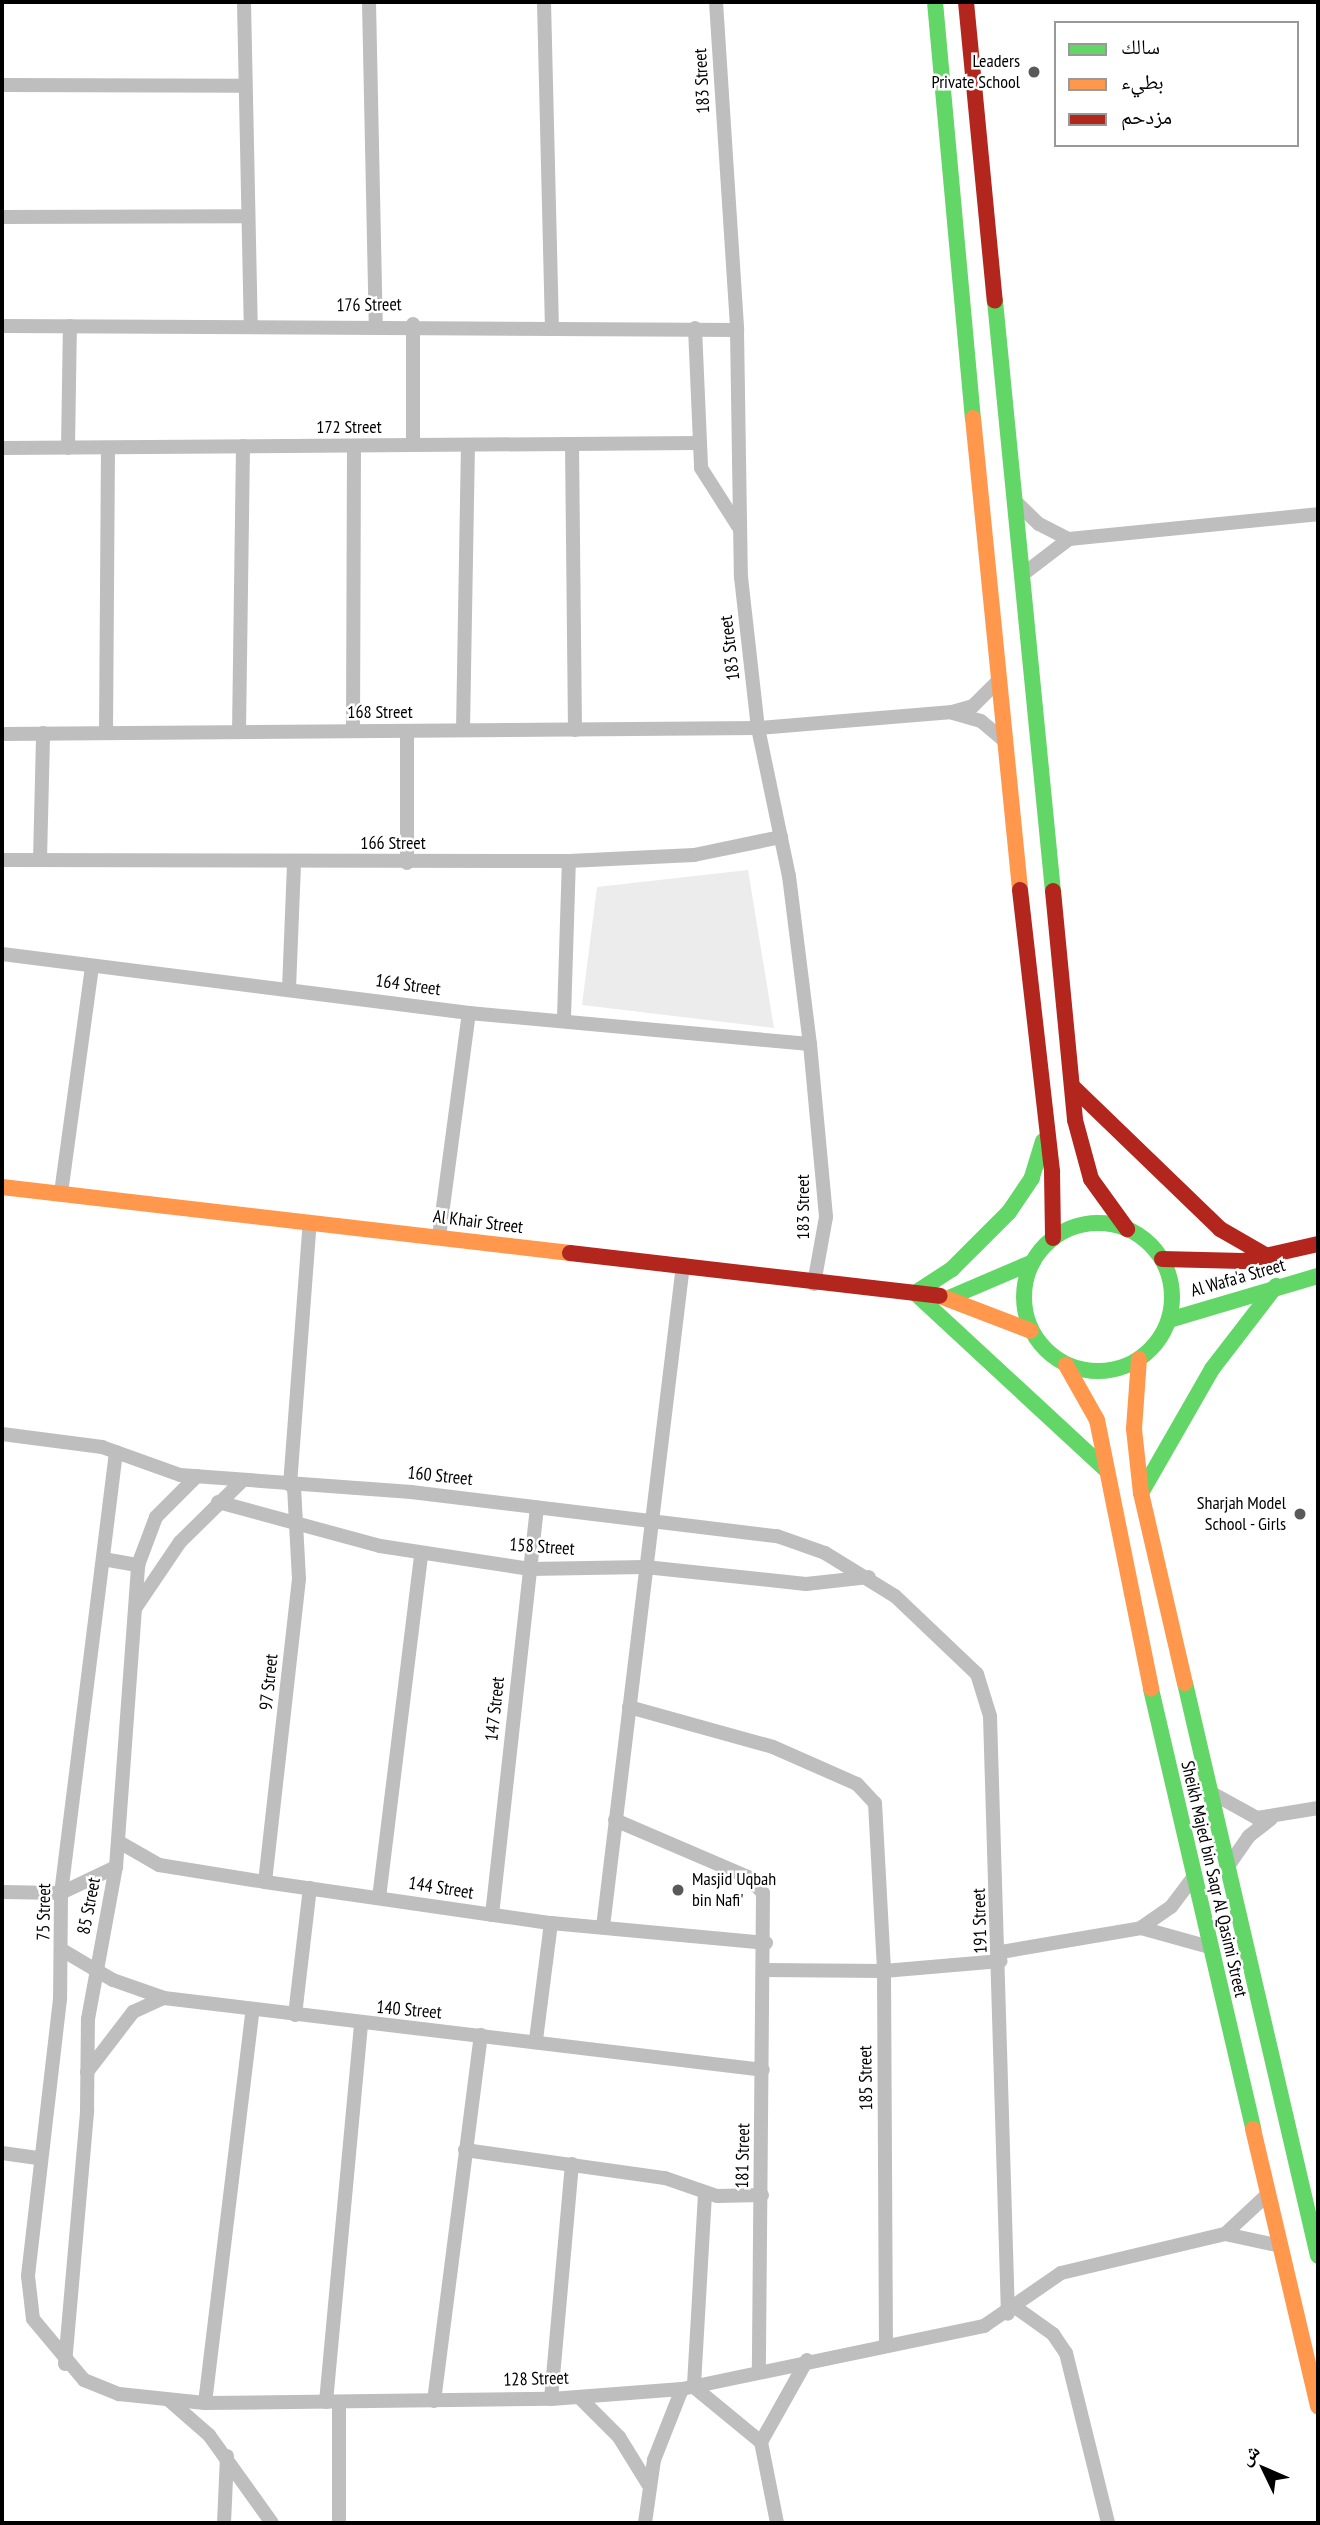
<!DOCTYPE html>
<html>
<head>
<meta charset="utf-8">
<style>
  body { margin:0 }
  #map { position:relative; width:1320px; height:2525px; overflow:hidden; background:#fff; font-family:"PT Sans Narrow","Noto Naskh Arabic",sans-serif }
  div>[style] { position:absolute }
  .green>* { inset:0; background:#ececec }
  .street>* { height:14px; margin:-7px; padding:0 7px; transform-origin:7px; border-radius:7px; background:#bebebe }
  .fast>* { height:16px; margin:-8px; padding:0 8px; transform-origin:8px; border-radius:8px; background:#63d668 }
  .fast>.ring { margin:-8px; padding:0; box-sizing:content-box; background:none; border:16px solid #63d668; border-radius:50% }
  .slow>* { height:16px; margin:-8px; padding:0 8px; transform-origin:8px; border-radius:8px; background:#ff974d }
  .jam>* { height:16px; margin:-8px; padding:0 8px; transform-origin:8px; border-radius:8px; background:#b3261e }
  .dots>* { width:19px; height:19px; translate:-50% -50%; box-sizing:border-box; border:4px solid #fff; border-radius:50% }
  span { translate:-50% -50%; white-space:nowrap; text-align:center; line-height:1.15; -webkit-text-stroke:5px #fff; paint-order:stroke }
  .poi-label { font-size:18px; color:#000 }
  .right { translate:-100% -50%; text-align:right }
  .left { translate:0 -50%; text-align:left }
  .street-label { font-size:18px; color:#000 }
  .frame { position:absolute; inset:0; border:4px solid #000; pointer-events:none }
  .legend { position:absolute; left:1054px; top:21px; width:245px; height:126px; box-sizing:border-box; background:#fff; border:2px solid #999; margin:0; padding:9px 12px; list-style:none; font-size:21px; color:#000 }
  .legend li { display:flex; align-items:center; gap:14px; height:35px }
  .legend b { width:35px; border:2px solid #999 }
  .north { position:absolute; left:1229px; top:2434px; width:70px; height:70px; -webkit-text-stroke:5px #fff; paint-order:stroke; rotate:314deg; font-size:19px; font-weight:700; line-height:28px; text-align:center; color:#000 }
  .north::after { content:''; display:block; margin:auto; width:24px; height:32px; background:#000; clip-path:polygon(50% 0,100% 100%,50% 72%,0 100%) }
</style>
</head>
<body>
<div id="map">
  <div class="green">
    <div style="clip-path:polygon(748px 870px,774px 1028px,582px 1005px,597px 887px)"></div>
  </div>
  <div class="street">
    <div style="left:244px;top:2px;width:324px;rotate:88.8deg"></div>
    <div style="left:369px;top:2px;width:322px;rotate:88.8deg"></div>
    <div style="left:544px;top:2px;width:322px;rotate:88.6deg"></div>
    <div style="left:716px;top:2px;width:329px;rotate:86.3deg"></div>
    <div style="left:737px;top:330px;width:247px;rotate:89.1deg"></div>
    <div style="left:741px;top:577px;width:152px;rotate:83.6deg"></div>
    <div style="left:758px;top:728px;width:151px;rotate:78.2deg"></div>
    <div style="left:789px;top:876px;width:169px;rotate:82.9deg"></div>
    <div style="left:810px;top:1044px;width:174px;rotate:84.7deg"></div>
    <div style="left:826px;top:1217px;width:68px;rotate:100.2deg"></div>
    <div style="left:2px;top:85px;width:240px;rotate:0.2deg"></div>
    <div style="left:2px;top:217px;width:246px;rotate:-0.2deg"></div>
    <div style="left:413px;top:324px;width:121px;rotate:90deg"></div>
    <div style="left:2px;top:326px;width:735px;rotate:0.31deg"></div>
    <div style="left:695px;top:328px;width:140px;rotate:87.5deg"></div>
    <div style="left:701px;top:468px;width:69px;rotate:57.5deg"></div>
    <div style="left:572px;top:444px;width:286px;rotate:89.4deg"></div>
    <div style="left:2px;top:448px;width:694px;rotate:-0.41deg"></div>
    <div style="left:68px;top:448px;width:122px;rotate:-89.1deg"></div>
    <div style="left:1015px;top:501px;width:33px;rotate:44deg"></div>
    <div style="left:1039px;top:524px;width:34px;rotate:27deg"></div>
    <div style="left:1022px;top:575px;width:59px;rotate:-37.5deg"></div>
    <div style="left:1069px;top:539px;width:250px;rotate:-5.7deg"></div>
    <div style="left:953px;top:713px;width:29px;rotate:16deg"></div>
    <div style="left:981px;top:721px;width:30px;rotate:40deg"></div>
    <div style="left:463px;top:730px;width:285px;rotate:-89deg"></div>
    <div style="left:353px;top:731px;width:285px;rotate:-89.8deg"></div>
    <div style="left:407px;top:731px;width:132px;rotate:90deg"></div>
    <div style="left:239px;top:732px;width:286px;rotate:-89.2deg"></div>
    <div style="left:106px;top:733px;width:285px;rotate:-89.6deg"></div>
    <div style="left:2px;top:734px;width:756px;rotate:-0.45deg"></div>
    <div style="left:758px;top:728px;width:195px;rotate:-4.7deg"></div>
    <div style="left:952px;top:712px;width:22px;rotate:-16deg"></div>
    <div style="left:973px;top:706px;width:34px;rotate:-45deg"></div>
    <div style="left:2px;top:860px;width:567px;rotate:0.1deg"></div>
    <div style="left:569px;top:861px;width:125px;rotate:-2.7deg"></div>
    <div style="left:694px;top:855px;width:89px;rotate:-11.7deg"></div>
    <div style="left:40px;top:860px;width:127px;rotate:-88.6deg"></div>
    <div style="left:2px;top:954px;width:471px;rotate:7.2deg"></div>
    <div style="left:469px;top:1013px;width:342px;rotate:5.2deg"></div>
    <div style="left:289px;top:989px;width:127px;rotate:-87.7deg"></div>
    <div style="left:564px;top:1017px;width:156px;rotate:-88.2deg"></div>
    <div style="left:61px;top:1193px;width:228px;rotate:-82.2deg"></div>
    <div style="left:439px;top:1237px;width:226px;rotate:-82.4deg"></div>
    <div style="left:2px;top:1434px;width:101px;rotate:7.4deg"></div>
    <div style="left:102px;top:1447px;width:83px;rotate:19.7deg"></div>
    <div style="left:180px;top:1475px;width:232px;rotate:4.2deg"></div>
    <div style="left:411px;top:1492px;width:369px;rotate:6.9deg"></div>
    <div style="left:777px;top:1536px;width:51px;rotate:19.5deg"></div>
    <div style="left:825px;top:1553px;width:82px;rotate:31.6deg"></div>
    <div style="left:895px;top:1596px;width:113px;rotate:43.6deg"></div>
    <div style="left:977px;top:1674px;width:44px;rotate:72.8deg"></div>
    <div style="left:990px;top:1716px;width:598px;rotate:88.28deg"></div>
    <div style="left:116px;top:1452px;width:444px;rotate:97.1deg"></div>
    <div style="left:61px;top:1893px;width:106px;rotate:90.5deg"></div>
    <div style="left:60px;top:1999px;width:279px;rotate:96.6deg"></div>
    <div style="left:28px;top:2276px;width:43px;rotate:83.4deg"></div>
    <div style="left:33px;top:2319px;width:80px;rotate:50.1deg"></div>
    <div style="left:84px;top:2380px;width:38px;rotate:22deg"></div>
    <div style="left:119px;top:2394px;width:86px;rotate:6deg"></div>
    <div style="left:205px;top:2403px;width:346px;rotate:-0.7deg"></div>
    <div style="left:551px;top:2399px;width:131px;rotate:-4.4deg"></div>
    <div style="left:682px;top:2389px;width:309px;rotate:-11.8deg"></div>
    <div style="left:984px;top:2326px;width:93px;rotate:-34.5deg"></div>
    <div style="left:1061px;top:2273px;width:169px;rotate:-13.4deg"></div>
    <div style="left:1225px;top:2234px;width:57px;rotate:12.1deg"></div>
    <div style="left:290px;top:1485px;width:264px;rotate:-85.7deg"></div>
    <div style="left:218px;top:1502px;width:168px;rotate:15.2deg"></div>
    <div style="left:380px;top:1546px;width:152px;rotate:8.7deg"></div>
    <div style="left:530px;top:1569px;width:115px;rotate:-1deg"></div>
    <div style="left:645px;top:1567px;width:162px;rotate:6deg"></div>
    <div style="left:806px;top:1584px;width:63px;rotate:-6.3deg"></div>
    <div style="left:103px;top:1559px;width:36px;rotate:10deg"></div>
    <div style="left:136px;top:1607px;width:78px;rotate:-55.9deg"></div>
    <div style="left:180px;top:1542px;width:88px;rotate:-44.5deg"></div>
    <div style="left:629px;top:1707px;width:149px;rotate:15.5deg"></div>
    <div style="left:773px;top:1747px;width:92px;rotate:23.8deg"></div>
    <div style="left:857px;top:1784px;width:26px;rotate:47deg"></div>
    <div style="left:875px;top:1803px;width:168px;rotate:86.9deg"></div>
    <div style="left:884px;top:1971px;width:372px;rotate:89.7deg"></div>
    <div style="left:1210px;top:1792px;width:54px;rotate:29deg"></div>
    <div style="left:1257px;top:1818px;width:62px;rotate:-9.3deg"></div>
    <div style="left:615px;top:1820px;width:145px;rotate:23.2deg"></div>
    <div style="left:748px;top:1877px;width:22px;rotate:47deg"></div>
    <div style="left:763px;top:1893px;width:477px;rotate:90.5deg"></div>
    <div style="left:119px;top:1842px;width:46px;rotate:29.9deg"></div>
    <div style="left:159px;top:1865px;width:107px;rotate:9.1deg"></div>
    <div style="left:265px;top:1882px;width:289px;rotate:8.2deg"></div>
    <div style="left:551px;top:1923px;width:216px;rotate:5.3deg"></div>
    <div style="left:1226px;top:1869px;width:40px;rotate:-55.1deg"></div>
    <div style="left:1249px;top:1836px;width:28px;rotate:-38deg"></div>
    <div style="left:265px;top:1882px;width:305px;rotate:-83.6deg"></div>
    <div style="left:299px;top:1579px;width:93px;rotate:-93.1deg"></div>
    <div style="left:2px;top:1892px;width:59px;rotate:1deg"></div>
    <div style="left:61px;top:1893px;width:61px;rotate:-25.3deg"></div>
    <div style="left:379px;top:1898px;width:347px;rotate:-83deg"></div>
    <div style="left:492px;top:1915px;width:410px;rotate:-83.7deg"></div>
    <div style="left:603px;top:1927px;width:667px;rotate:-83.11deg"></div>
    <div style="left:1142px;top:1927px;width:35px;rotate:-35deg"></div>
    <div style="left:1171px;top:1907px;width:36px;rotate:-53deg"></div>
    <div style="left:62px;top:1950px;width:59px;rotate:30.5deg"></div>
    <div style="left:113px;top:1980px;width:54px;rotate:19.4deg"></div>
    <div style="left:164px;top:1998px;width:603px;rotate:6.85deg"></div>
    <div style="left:1001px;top:1952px;width:142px;rotate:-9.7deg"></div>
    <div style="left:1141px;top:1928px;width:71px;rotate:15.6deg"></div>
    <div style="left:765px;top:1970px;width:119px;rotate:0.5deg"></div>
    <div style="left:884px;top:1971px;width:117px;rotate:-4.9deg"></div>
    <div style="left:295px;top:2015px;width:128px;rotate:-83.3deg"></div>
    <div style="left:536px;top:2040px;width:118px;rotate:-82.7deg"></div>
    <div style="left:87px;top:2072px;width:76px;rotate:-52.5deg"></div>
    <div style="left:133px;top:2012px;width:33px;rotate:-25deg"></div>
    <div style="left:465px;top:2150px;width:202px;rotate:8deg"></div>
    <div style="left:665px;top:2178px;width:55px;rotate:19.1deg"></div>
    <div style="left:717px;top:2196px;width:45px;rotate:-1.3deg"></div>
    <div style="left:2px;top:2153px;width:36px;rotate:8deg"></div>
    <div style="left:705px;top:2194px;width:193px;rotate:93.3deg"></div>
    <div style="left:694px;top:2387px;width:87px;rotate:39.4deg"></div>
    <div style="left:1225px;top:2234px;width:60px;rotate:-43deg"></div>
    <div style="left:1015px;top:2307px;width:47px;rotate:35.4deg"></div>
    <div style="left:1053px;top:2334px;width:23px;rotate:56deg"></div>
    <div style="left:1066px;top:2353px;width:175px;rotate:76.1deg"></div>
    <div style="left:65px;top:2364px;width:255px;rotate:-85deg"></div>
    <div style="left:87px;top:2110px;width:91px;rotate:-89.4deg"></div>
    <div style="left:88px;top:2019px;width:155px;rotate:-79.6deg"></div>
    <div style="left:116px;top:1867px;width:303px;rotate:-85.8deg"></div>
    <div style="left:138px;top:1565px;width:51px;rotate:-69.4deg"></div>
    <div style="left:156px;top:1517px;width:58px;rotate:-45deg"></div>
    <div style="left:579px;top:2397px;width:57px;rotate:45deg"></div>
    <div style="left:619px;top:2437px;width:55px;rotate:58.3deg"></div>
    <div style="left:551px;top:2399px;width:236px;rotate:-84.9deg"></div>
    <div style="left:170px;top:2401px;width:52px;rotate:41.1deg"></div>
    <div style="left:209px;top:2435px;width:108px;rotate:54.4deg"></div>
    <div style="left:434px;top:2401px;width:369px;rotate:-82.7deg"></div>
    <div style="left:326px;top:2402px;width:379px;rotate:-84.7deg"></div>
    <div style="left:339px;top:2402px;width:121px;rotate:90deg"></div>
    <div style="left:205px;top:2403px;width:397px;rotate:-83.1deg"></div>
    <div style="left:761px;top:2442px;width:94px;rotate:-60.7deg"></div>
    <div style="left:761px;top:2442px;width:83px;rotate:78.8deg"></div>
    <div style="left:224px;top:2523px;width:67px;rotate:-87.4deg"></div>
    <div style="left:645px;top:2523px;width:64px;rotate:-81.9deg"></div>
    <div style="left:654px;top:2460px;width:76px;rotate:-68.5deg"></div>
  </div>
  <div class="fast">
    <div style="left:935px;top:2px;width:418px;rotate:84.8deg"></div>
    <div style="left:995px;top:301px;width:593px;rotate:84.39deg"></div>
    <div style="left:1043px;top:1141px;width:39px;rotate:107deg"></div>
    <div style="left:1032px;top:1178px;width:41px;rotate:124.1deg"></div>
    <div style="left:1009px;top:1212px;width:81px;rotate:135deg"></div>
    <div style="left:952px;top:1269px;width:44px;rotate:147deg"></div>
    <div style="left:915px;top:1293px;width:259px;rotate:42.8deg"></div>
    <div class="ring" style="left:1024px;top:1223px;width:132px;height:132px"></div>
    <div style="left:951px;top:1297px;width:89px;rotate:-23.1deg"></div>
    <div style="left:1169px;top:1320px;width:155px;rotate:-16.5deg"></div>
    <div style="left:1141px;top:1493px;width:143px;rotate:-60.2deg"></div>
    <div style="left:1212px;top:1369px;width:105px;rotate:-52.4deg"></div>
    <div style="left:1185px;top:1683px;width:588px;rotate:76.93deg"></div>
    <div style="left:1151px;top:1689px;width:452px;rotate:76.9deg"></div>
  </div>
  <div class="slow">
    <div style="left:973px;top:418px;width:474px;rotate:84.3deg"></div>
    <div style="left:2px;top:1187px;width:572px;rotate:6.63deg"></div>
    <div style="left:940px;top:1296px;width:97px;rotate:21deg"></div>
    <div style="left:1139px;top:1359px;width:70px;rotate:94.1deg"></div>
    <div style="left:1134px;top:1429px;width:64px;rotate:83.8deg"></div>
    <div style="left:1141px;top:1493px;width:195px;rotate:77deg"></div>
    <div style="left:1066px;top:1365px;width:63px;rotate:60.6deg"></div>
    <div style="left:1097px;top:1420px;width:274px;rotate:78.6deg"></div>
    <div style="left:1253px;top:2129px;width:285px;rotate:76.8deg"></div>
  </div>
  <div class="jam">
    <div style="left:966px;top:2px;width:300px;rotate:84.5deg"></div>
    <div style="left:1020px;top:890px;width:284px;rotate:83.5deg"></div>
    <div style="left:1052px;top:1172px;width:66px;rotate:89.1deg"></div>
    <div style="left:1053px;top:891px;width:230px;rotate:84.5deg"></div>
    <div style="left:1075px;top:1120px;width:61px;rotate:74.8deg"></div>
    <div style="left:1091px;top:1179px;width:62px;rotate:54.2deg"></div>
    <div style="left:1072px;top:1086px;width:206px;rotate:44deg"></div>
    <div style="left:1220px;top:1229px;width:54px;rotate:29.9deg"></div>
    <div style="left:570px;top:1253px;width:372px;rotate:6.6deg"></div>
    <div style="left:1162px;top:1259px;width:81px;rotate:1.4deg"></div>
    <div style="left:1243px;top:1261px;width:77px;rotate:-12.8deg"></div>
  </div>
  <div class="dots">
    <div style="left:1034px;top:72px;background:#595959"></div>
    <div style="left:1300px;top:1514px;background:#595959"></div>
    <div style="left:678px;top:1890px;background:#595959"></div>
  </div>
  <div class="poi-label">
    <span class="right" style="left:1020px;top:72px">Leaders<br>Private School</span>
    <span class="right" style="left:1286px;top:1514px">Sharjah Model<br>School - Girls</span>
    <span class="left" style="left:692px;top:1890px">Masjid Uqbah<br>bin Nafi'</span>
  </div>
  <div class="street-label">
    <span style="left:702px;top:81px;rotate:-93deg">183 Street</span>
    <span style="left:369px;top:305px;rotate:-1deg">176 Street</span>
    <span style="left:349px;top:427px">172 Street</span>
    <span style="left:730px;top:648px;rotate:-97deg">183 Street</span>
    <span style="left:380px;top:712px">168 Street</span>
    <span style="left:393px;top:843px">166 Street</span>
    <span style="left:408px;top:985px;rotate:8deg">164 Street</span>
    <span style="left:803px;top:1207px;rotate:-90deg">183 Street</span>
    <span style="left:478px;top:1222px;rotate:7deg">Al Khair Street</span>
    <span style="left:1238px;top:1278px;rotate:-16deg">Al Wafa'a Street</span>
    <span style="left:440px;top:1476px;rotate:6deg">160 Street</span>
    <span style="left:542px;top:1547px;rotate:4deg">158 Street</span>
    <span style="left:269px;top:1682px;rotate:-84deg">97 Street</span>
    <span style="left:495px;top:1709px;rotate:-84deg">147 Street</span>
    <span style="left:1214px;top:1879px;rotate:77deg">Sheikh Majed bin Saqr Al Qasimi Street</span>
    <span style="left:441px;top:1888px;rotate:9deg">144 Street</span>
    <span style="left:89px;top:1906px;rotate:-79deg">85 Street</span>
    <span style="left:44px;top:1912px;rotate:-89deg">75 Street</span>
    <span style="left:980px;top:1921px;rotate:-92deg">191 Street</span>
    <span style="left:409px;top:2010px;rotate:5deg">140 Street</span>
    <span style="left:866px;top:2078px;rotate:-91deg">185 Street</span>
    <span style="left:743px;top:2156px;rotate:-89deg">181 Street</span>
    <span style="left:536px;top:2379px;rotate:-2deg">128 Street</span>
  </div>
  <div class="frame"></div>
  <ul class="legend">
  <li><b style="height:9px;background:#63d668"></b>سالك</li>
  <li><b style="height:9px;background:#ff974d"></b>بطيء</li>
  <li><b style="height:9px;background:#b3261e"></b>مزدحم</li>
  </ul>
  <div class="north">ش</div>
</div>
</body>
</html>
